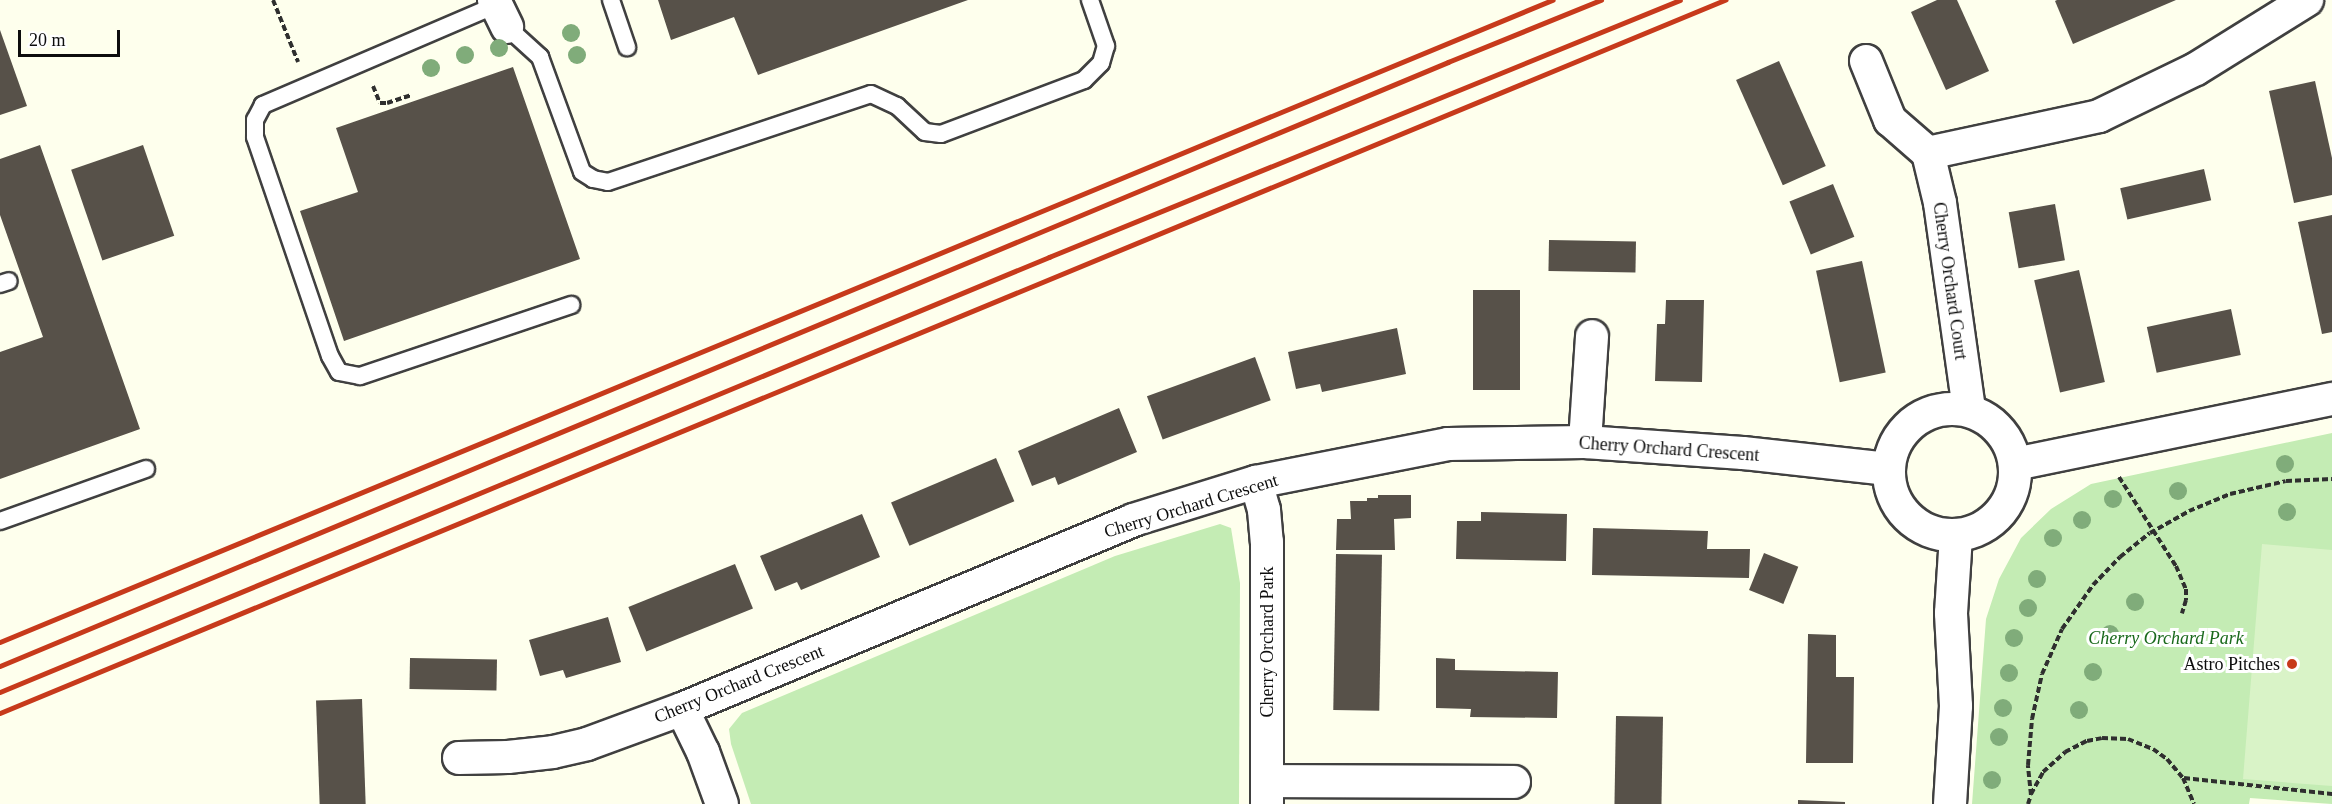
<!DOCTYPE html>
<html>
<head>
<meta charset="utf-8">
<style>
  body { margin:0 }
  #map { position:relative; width:2332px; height:804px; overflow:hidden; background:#feffed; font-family:Georgia,serif }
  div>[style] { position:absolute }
  .green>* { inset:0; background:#c4ecb4 }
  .pitch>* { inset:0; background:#d9f3c7 }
  .building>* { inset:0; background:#575149; transform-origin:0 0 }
  .path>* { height:4px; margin-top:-2px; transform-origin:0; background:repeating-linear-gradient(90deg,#2f2f2f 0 6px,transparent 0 9px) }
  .roads { filter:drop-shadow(2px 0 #404040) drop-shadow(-2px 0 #404040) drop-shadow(0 2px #404040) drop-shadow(0 -2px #404040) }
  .service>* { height:16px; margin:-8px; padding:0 8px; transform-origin:8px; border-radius:8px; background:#fff }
  .minor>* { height:32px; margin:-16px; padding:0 16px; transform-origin:16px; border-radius:16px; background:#fff }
  .minor>.ring { margin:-16px; padding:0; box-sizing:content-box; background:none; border:32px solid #fff; border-radius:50% }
  .rail>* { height:4.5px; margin:-2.25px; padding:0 2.25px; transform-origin:2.25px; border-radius:2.25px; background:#c73a1b }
  .trees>* { width:18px; height:18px; margin:-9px; border-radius:50%; background:#80ac7a }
  .dots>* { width:16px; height:16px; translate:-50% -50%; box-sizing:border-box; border:3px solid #fff; border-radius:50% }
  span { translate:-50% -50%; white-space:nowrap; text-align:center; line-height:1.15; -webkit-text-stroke:6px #fff; paint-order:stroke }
  .street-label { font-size:18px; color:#0d0d0d }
  .park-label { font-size:18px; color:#19691b; font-style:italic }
  .poi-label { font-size:18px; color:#0d0d0d }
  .right { translate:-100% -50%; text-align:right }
  .scale { position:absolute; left:18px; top:30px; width:102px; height:27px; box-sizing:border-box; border:3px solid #0d0d0d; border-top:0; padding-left:8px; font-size:18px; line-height:21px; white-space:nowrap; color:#0d0d0d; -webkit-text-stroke:4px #fff; paint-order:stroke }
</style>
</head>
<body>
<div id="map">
  <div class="green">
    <div style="clip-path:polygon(2332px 433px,2332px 804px,2250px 798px,2249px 804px,1972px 804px,1986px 619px,1999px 579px,2021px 538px,2051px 509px,2091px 484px)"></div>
    <div style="clip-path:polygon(1220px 524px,1231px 528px,1240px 583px,1239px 804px,751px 804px,731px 744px,729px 729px,742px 713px,1115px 556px)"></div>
  </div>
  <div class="pitch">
    <div style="clip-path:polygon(2262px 544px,2332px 550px,2332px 786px,2243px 779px)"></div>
  </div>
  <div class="building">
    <div style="clip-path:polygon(658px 0,968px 0,758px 75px,734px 17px,671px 40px)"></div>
    <div style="clip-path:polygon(1937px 0,1957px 0,1989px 71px,1946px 90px,1911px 12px)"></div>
    <div style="clip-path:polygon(2176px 0,2073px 44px,2055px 1px,2057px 0)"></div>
    <div style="clip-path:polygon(0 30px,27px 106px,0 115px)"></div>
    <div style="left:1779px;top:61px;width:115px;height:47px;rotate:66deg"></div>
    <div style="clip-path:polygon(513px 67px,580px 259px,344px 341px,300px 211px,358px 192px,336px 128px)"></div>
    <div style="clip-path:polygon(2315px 81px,2332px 158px,2332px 195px,2294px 203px,2269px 91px)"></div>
    <div style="clip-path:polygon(40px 145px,140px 429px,0 479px,0 352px,43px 337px,0 215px,0 159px)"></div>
    <div style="left:143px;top:145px;width:96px;height:76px;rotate:71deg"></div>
    <div style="left:2204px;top:169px;width:32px;height:86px;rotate:77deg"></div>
    <div style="left:1833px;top:184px;width:57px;height:47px;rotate:68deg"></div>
    <div style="left:2055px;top:204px;width:57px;height:47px;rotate:80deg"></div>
    <div style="clip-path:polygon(2332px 215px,2332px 332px,2322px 334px,2298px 222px)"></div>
    <div style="left:1549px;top:240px;width:87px;height:31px;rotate:1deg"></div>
    <div style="left:1862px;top:261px;width:114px;height:47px;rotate:78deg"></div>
    <div style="left:2079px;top:270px;width:115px;height:46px;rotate:77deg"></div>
    <div style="left:1473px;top:290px;width:47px;height:100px"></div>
    <div style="clip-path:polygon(1666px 300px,1704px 300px,1702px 382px,1655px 381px,1657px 324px,1665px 324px)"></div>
    <div style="left:2231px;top:309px;width:47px;height:86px;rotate:78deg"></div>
    <div style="clip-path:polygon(1397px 328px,1406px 374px,1322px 392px,1320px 384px,1296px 389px,1288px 352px)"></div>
    <div style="left:1255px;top:357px;width:46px;height:115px;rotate:70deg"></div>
    <div style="clip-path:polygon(1119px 408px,1137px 452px,1058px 485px,1055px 477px,1032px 486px,1018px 451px)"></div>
    <div style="left:996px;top:458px;width:47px;height:114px;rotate:67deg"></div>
    <div style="clip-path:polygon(1378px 495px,1411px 495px,1411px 518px,1394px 519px,1395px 550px,1336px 550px,1337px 519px,1351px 519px,1350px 501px,1367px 501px,1367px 498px,1378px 498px)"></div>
    <div style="clip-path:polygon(1481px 512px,1567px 514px,1566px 561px,1456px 559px,1457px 521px,1481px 521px)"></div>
    <div style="clip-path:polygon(862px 514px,880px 557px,801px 590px,797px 582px,775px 591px,760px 556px)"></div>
    <div style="clip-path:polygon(1593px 528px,1708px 531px,1707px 549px,1750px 549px,1749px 578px,1592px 575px)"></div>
    <div style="left:1764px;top:553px;width:37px;height:40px;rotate:22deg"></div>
    <div style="left:1336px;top:554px;width:46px;height:156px;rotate:1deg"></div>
    <div style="left:735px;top:564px;width:48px;height:115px;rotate:68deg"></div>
    <div style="clip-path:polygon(608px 617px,621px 662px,566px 678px,563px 670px,540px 676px,529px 640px)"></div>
    <div style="clip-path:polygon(1808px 634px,1836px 635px,1836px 677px,1854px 677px,1853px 763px,1806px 763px)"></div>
    <div style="left:410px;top:658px;width:87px;height:31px;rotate:1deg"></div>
    <div style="clip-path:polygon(1436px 658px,1455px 659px,1455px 670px,1558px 672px,1557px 718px,1470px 717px,1471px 709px,1436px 708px)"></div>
    <div style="left:362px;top:699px;width:105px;height:46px;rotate:88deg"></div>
    <div style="left:1616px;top:716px;width:47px;height:88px;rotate:1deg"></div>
    <div style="clip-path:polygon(1798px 800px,1845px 802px,1845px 804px,1798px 804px)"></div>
  </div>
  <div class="path">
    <div style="left:273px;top:0;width:67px;rotate:68deg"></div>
    <div style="left:373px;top:86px;width:18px;rotate:68deg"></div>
    <div style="left:380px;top:103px;width:7px"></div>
    <div style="left:387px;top:103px;width:25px;rotate:-18deg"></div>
    <div style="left:2119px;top:477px;width:106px;rotate:57.4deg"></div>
    <div style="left:2176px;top:566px;width:25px;rotate:67deg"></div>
    <div style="left:2186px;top:589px;width:11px;rotate:90deg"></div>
    <div style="left:2186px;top:600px;width:14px;rotate:107deg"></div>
    <div style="left:2184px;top:778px;width:149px;rotate:6.2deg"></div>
    <div style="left:2031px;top:794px;width:25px;rotate:-61deg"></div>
    <div style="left:2043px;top:772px;width:30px;rotate:-42deg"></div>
    <div style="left:2065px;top:752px;width:25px;rotate:-27deg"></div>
    <div style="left:2087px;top:741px;width:15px;rotate:-11deg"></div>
    <div style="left:2102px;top:738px;width:26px;rotate:2deg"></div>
    <div style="left:2128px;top:739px;width:27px;rotate:22deg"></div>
    <div style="left:2153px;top:749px;width:17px;rotate:36deg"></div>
    <div style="left:2167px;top:759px;width:25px;rotate:50deg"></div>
    <div style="left:2183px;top:778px;width:28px;rotate:67deg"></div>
    <div style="left:2028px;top:804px;width:9px;rotate:-72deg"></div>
    <div style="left:2031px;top:795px;width:30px;rotate:-96deg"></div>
    <div style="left:2028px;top:765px;width:46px;rotate:-85deg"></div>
    <div style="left:2032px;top:719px;width:46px;rotate:-77.5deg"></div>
    <div style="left:2042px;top:674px;width:49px;rotate:-66deg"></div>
    <div style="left:2062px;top:629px;width:54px;rotate:-54.8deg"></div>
    <div style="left:2093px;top:585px;width:39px;rotate:-46deg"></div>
    <div style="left:2120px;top:557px;width:38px;rotate:-39deg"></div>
    <div style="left:2150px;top:533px;width:45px;rotate:-29.4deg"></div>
    <div style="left:2189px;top:511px;width:44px;rotate:-22.5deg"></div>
    <div style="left:2230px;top:494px;width:57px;rotate:-13.1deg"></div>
    <div style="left:2286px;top:481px;width:46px;rotate:-2.5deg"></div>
  </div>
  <div class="roads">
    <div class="service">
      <div style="left:611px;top:0;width:50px;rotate:71.2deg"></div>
      <div style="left:496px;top:5px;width:254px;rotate:156.8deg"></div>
      <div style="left:263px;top:105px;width:17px;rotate:118deg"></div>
      <div style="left:255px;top:120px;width:17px;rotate:90deg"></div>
      <div style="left:255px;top:137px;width:231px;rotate:71.1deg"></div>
      <div style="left:330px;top:356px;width:18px;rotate:61deg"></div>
      <div style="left:339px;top:372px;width:21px;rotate:11deg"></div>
      <div style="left:360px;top:376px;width:223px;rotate:-18.6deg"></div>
      <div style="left:507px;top:27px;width:45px;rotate:42.3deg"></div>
      <div style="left:540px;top:57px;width:122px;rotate:69.9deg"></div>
      <div style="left:582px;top:172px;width:13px;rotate:32deg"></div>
      <div style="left:593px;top:179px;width:15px;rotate:11deg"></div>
      <div style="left:608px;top:182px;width:277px;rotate:-18.5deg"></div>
      <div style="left:871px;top:94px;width:29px;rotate:25deg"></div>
      <div style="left:897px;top:106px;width:38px;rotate:43deg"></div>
      <div style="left:925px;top:132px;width:16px;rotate:7deg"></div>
      <div style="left:941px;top:134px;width:153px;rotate:-20.7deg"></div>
      <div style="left:1084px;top:80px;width:24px;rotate:-45deg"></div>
      <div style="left:1101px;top:63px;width:18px;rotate:-74deg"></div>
      <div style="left:1106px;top:46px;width:49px;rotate:-109.2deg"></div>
      <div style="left:0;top:284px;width:9px;rotate:-18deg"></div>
      <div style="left:0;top:521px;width:155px;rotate:-19.6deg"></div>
    </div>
    <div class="minor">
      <div style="left:494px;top:0;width:30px;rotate:64deg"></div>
      <div style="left:1866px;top:61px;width:64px;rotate:67.9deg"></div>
      <div style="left:1890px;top:120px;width:50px;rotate:41deg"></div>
      <div style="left:1928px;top:153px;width:175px;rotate:-12.2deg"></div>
      <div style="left:2099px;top:116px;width:108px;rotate:-25.9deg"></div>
      <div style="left:2196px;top:69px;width:131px;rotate:-31.9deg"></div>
      <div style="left:1928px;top:153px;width:51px;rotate:76.5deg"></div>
      <div style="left:1940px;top:203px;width:209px;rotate:82deg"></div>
      <div class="ring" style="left:1889px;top:409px;width:94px;height:94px"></div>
      <div style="left:1585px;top:442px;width:106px;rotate:-86.2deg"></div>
      <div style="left:2015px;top:464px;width:324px;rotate:-11.6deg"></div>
      <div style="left:1256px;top:482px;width:29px;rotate:74deg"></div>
      <div style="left:1264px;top:510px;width:32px;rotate:85deg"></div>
      <div style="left:1267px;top:542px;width:262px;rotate:90deg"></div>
      <div style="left:682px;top:709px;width:48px;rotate:64deg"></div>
      <div style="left:703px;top:752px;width:55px;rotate:69.9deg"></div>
      <div style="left:459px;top:758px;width:49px;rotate:-1.2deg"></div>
      <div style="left:508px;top:757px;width:45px;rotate:-6.3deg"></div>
      <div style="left:553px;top:752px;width:35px;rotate:-13deg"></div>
      <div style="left:587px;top:744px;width:101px;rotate:-20.2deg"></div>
      <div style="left:682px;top:709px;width:489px;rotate:-22.7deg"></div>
      <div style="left:1133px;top:520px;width:129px;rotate:-17.2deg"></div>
      <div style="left:1256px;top:482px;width:196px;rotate:-11.2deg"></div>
      <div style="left:1448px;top:444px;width:137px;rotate:-0.8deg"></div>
      <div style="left:1585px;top:442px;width:158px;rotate:4deg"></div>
      <div style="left:1743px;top:453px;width:146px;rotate:6.3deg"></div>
      <div style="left:1267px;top:781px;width:247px;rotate:0.2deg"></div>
      <div style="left:1950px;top:804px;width:98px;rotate:-86.5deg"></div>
      <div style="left:1956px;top:706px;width:93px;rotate:-93.1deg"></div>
      <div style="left:1951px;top:613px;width:77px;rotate:-86.3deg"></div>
    </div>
  </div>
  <div class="rail">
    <div style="left:0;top:642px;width:1680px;rotate:-22.47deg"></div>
    <div style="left:0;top:666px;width:1569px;rotate:-22.64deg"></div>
    <div style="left:1448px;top:62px;width:165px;rotate:-22.1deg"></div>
    <div style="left:0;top:692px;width:1136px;rotate:-22.52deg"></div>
    <div style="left:1049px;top:257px;width:681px;rotate:-22.16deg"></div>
    <div style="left:0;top:713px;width:1867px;rotate:-22.46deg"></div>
  </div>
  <div class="trees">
    <div style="left:571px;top:33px"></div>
    <div style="left:499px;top:48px"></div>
    <div style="left:465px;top:55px"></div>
    <div style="left:577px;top:55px"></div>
    <div style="left:431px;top:68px"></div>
    <div style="left:2285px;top:464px"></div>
    <div style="left:2178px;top:491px"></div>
    <div style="left:2113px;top:499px"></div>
    <div style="left:2287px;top:512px"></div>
    <div style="left:2082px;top:520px"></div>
    <div style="left:2053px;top:538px"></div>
    <div style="left:2037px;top:579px"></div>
    <div style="left:2135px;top:602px"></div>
    <div style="left:2028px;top:608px"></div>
    <div style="left:2110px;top:634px"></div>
    <div style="left:2014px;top:638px"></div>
    <div style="left:2093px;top:672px"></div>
    <div style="left:2009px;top:673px"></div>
    <div style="left:2003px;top:708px"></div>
    <div style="left:2079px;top:710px"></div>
    <div style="left:1999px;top:737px"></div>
    <div style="left:1992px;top:780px"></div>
  </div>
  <div class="dots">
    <div style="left:2292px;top:664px;background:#c73a1b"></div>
  </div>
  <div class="street-label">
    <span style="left:1950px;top:281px;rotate:82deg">Cherry Orchard Court</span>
    <span style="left:1669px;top:449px;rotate:4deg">Cherry Orchard Crescent</span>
    <span style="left:1191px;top:506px;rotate:-17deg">Cherry Orchard Crescent</span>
    <span style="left:1267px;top:642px;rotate:-90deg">Cherry Orchard Park</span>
    <span style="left:739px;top:684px;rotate:-22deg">Cherry Orchard Crescent</span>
  </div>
  <div class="park-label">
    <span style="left:2166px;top:638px">Cherry Orchard Park</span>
  </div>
  <div class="poi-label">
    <span class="right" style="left:2280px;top:664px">Astro Pitches</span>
  </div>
  <div class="scale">20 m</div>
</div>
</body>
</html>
